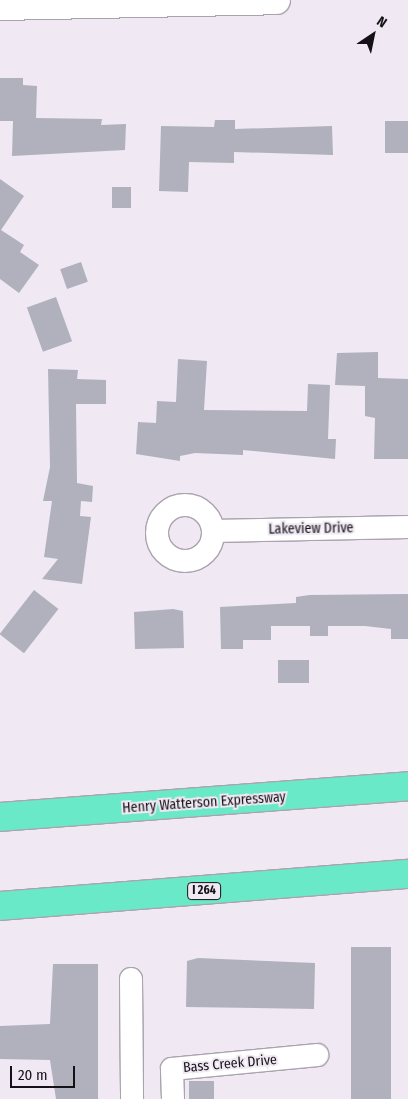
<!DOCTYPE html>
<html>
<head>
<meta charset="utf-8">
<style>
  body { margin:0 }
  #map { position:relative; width:408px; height:1099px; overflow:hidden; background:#f0e8f3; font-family:"Fira Sans Condensed",sans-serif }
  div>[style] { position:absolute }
  .building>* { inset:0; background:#b0b1bd; transform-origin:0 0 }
  .roads { filter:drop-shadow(1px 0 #aaa3ae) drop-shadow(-1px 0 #aaa3ae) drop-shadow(0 1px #aaa3ae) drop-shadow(0 -1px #aaa3ae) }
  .minor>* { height:22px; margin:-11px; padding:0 11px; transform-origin:11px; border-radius:11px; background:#fff }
  .minor>.ring { margin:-11px; padding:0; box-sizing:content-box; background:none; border:22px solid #fff; border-radius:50% }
  .secondary>* { height:28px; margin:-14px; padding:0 14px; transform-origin:14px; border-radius:14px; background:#fff }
  .motorway>* { height:28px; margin:-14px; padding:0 14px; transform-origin:14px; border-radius:14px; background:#6ae9c8 }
  span { translate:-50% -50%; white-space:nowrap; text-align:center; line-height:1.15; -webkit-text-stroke:4px #f0e8f3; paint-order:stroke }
  .shield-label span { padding:1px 4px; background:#f0e8f3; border:1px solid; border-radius:4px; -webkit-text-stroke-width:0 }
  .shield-label { font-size:12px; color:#141216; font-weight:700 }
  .street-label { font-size:14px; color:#141216 }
  .north { position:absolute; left:348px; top:10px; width:50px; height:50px; -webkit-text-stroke:4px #f0e8f3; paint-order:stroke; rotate:34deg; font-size:14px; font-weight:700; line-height:20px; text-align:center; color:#141216 }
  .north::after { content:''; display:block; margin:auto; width:18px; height:22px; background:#141216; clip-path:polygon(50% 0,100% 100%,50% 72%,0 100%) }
  .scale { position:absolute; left:10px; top:1066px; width:65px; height:22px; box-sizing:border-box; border:2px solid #141216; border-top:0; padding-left:6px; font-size:15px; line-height:18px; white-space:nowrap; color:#141216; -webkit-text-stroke:4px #f0e8f3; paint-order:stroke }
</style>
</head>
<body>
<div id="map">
  <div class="building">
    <div style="clip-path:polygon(0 78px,23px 78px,23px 85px,37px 86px,36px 118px,102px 119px,101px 125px,126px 124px,125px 150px,12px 156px,13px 121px,0 121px)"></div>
    <div style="clip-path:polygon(215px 120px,235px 120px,235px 129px,332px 126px,333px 155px,234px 152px,234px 163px,189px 162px,188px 192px,159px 191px,161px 126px,214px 127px)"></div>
    <div style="left:385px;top:121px;width:23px;height:32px"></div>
    <div style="clip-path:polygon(0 179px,24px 196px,1px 230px,24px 245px,20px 252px,39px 265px,19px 293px,0 279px)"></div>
    <div style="left:112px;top:187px;width:19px;height:21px"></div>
    <div style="left:81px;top:262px;width:21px;height:22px;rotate:71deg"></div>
    <div style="left:56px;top:297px;width:47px;height:31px;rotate:70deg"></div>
    <div style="clip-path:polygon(378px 352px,378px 378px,408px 379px,408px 459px,374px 459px,375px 418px,365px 416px,365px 386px,335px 385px,337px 353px)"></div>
    <div style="clip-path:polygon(178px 359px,207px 361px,204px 410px,307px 411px,308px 384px,330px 385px,328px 439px,336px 439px,335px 459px,243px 450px,243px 455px,195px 453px,180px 456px,180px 461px,136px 454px,138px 422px,156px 423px,157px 401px,176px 402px)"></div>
    <div style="clip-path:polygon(48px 369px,78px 370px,77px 379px,106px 380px,106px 404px,76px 404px,77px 483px,93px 486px,92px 502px,81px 501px,80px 516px,91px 517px,82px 584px,42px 579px,58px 559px,44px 557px,52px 501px,43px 501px,50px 467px)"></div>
    <div style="left:34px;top:590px;width:31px;height:56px;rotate:38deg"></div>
    <div style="clip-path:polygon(408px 594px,408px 639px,391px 639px,391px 629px,365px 626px,328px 626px,328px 636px,310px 636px,310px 626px,271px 626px,271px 640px,243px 640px,243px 649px,221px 649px,220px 607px,296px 603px,296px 597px,309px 595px)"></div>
    <div style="clip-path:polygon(173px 609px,183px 611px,184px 648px,135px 649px,134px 612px)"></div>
    <div style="left:278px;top:660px;width:31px;height:23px"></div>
    <div style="left:351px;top:947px;width:40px;height:152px"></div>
    <div style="clip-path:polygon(198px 958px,315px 963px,314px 1009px,186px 1007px,187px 961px)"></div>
    <div style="clip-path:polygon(53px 964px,98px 964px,98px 1099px,56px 1099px,50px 1060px,0 1059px,0 1026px,50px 1024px)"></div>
    <div style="left:189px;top:1081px;width:25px;height:18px"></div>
  </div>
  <div class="roads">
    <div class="minor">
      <div class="ring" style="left:157px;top:505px;width:34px;height:34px"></div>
      <div style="left:213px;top:531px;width:195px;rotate:-1.2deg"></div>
      <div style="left:131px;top:979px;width:120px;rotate:89.5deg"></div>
      <div style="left:173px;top:1099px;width:30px;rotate:-92deg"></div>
      <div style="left:172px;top:1069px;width:146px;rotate:-5.5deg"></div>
    </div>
    <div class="secondary">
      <div style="left:0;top:6px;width:276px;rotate:-1.2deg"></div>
    </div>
    <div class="motorway">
      <div style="left:0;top:817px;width:409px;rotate:-4.3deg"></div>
      <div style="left:0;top:906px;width:409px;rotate:-4.5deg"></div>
    </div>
  </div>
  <div class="shield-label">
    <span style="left:204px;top:891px">I 264</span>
  </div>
  <div class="street-label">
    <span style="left:311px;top:529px;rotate:-1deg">Lakeview Drive</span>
    <span style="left:204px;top:803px;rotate:-4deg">Henry Watterson Expressway</span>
    <span style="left:230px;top:1064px;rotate:-5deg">Bass Creek Drive</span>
  </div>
  <div class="north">N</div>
  <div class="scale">20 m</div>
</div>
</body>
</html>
